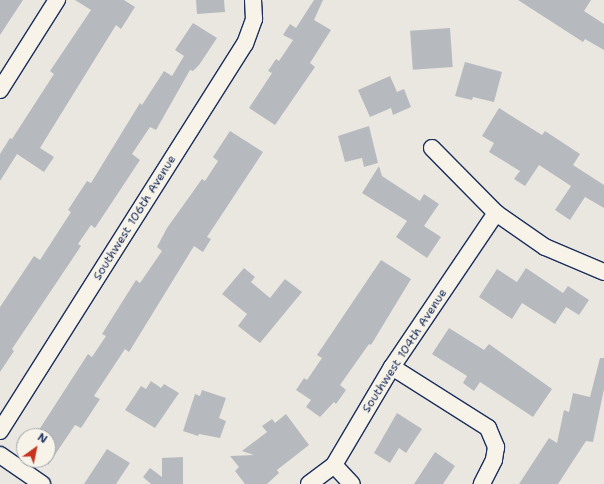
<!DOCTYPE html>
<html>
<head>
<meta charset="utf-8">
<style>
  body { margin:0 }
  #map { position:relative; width:604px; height:484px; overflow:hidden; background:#eae7e0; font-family:"Shantell Sans",sans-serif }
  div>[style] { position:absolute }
  .building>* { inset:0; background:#b6babf; transform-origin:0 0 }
  .roads { filter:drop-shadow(1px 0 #1b2f5e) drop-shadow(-1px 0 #1b2f5e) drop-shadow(0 1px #1b2f5e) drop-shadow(0 -1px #1b2f5e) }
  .street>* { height:16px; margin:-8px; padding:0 8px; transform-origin:8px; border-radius:8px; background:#f7f3e8 }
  span { translate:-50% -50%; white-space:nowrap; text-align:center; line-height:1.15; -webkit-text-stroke:3px #f7f3e8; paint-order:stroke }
  .street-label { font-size:12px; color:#1b2f5e }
  .north { position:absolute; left:16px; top:428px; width:40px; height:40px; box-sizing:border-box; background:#f7f3e8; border:1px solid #9fa5b1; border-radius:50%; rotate:33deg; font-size:11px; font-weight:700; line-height:16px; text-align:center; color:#1b2f5e }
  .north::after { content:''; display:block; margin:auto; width:14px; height:18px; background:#c8321e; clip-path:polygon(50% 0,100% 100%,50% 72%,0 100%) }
</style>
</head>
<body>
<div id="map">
  <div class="building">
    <div style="clip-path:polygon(0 0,23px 0,0 35px)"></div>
    <div style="clip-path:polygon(75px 0,124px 0,135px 7px,121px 29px,116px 25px,40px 148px,54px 157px,44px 172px,17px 154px,0 181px,0 154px,10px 138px,12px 139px,54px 74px,50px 71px,91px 10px)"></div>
    <div style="clip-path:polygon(196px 0,224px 0,225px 12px,197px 14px)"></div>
    <div style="clip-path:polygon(314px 0,323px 0,314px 20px,331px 30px,310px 63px,315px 67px,275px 125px,249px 108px,272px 73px,268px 71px,276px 59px,279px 61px,293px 40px,283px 35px,290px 24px,296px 28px)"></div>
    <div style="clip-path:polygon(518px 0,591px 0,584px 11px,604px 24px,604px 50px,585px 39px,583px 42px)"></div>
    <div style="clip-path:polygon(193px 23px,217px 38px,199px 65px,193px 71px,190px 70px,156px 130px,150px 127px,132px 154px,140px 160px,95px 228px,91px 225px,78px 244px,81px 246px,12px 349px,14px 351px,0 372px,0 307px,34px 256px,40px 260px,71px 212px,68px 210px,87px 181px,91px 183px,140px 103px,142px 105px,164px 71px,172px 76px,184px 56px,175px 50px)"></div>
    <div style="left:450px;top:28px;width:39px;height:40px;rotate:86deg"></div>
    <div style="clip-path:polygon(465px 62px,502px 72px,494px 102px,473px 97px,472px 100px,455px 96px)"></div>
    <div style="clip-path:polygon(390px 76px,397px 92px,404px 89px,411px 107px,393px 115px,391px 108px,370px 117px,358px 90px)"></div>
    <div style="clip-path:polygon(499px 108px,542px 135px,545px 131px,580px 154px,573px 165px,604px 185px,604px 208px,585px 197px,570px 220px,555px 210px,571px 186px,539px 165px,525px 186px,514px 179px,520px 171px,489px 152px,494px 143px,482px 136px)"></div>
    <div style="clip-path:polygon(369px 126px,378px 163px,364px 167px,362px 158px,345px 162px,338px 136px)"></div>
    <div style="clip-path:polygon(230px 131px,263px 152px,207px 237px,211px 239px,203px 252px,194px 246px,129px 352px,125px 349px,94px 396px,100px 399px,81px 428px,75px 425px,48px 465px,48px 436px,35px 436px,88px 354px,92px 357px,106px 336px,102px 334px,136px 280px,140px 283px,162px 251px,157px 247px,167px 228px,202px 179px,205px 181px,218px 161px,213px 157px)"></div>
    <div style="clip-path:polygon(379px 166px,382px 176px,420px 201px,424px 194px,439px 204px,424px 226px,441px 237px,427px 258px,396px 237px,407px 221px,362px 193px)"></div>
    <div style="clip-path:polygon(381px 260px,411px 279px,371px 345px,369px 344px,340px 385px,346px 390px,336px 404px,334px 402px,320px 417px,306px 407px,311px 400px,296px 390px,304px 378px,307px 380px,322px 358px,317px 355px)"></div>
    <div style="clip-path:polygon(244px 268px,255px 277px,251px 282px,270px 298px,285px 279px,302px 292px,260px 343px,238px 326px,247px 314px,222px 294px)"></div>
    <div style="clip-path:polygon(526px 268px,563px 293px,568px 286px,589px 300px,579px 315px,566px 307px,555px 324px,522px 303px,512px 319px,479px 297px,497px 269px,517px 282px)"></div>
    <div style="clip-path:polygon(449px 328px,484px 350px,489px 344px,552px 389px,533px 417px,480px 382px,474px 391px,463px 383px,467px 376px,432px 354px)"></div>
    <div style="clip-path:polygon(600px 358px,604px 358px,604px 389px,593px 442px,586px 441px,558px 484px,519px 484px,549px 438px,557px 443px,564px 410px,569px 412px,573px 393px,590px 397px)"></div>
    <div style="clip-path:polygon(151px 381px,161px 388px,164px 384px,179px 393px,155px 428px,125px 410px,141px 386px,146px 389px)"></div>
    <div style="clip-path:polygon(202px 390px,226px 398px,219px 418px,226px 421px,220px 438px,199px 434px,198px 436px,183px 431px,195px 394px,200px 396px)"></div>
    <div style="clip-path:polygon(397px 413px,422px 429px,406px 453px,399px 448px,390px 463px,374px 453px)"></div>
    <div style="clip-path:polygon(286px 414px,309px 445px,277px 470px,279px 473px,267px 484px,245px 484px,235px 471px,239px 467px,230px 456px,254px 455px,242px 451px,267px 432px,262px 426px,272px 419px,275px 423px)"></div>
    <div style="clip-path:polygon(107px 449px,130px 463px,116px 484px,84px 484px)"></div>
    <div style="clip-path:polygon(435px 452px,455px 466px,443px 484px,414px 484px)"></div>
    <div style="clip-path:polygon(183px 457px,183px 484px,151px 484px,143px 477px,150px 468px,162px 477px,162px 458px)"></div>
  </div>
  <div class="roads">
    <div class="street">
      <div style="left:0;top:90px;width:107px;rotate:-57.7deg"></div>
      <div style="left:432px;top:148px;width:91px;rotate:45.4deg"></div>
      <div style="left:496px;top:213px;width:60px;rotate:34.8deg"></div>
      <div style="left:545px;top:247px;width:64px;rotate:23deg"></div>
      <div style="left:392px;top:367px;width:114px;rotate:32.4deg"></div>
      <div style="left:488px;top:428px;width:21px;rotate:67deg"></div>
      <div style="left:496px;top:447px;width:13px;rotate:99deg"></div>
      <div style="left:494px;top:460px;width:27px;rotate:117deg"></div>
      <div style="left:0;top:431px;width:458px;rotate:-57.7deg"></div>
      <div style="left:245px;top:44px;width:27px;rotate:-70deg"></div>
      <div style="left:254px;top:19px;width:19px;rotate:-93deg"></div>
      <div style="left:0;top:455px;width:51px;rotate:34.6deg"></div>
      <div style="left:334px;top:465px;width:26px;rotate:47deg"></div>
      <div style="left:309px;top:484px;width:31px;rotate:-37deg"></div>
      <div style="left:334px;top:465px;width:114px;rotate:-59.4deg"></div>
      <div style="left:392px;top:367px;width:186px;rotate:-56deg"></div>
    </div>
  </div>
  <div class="street-label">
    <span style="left:135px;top:218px;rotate:-58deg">Southwest 106th Avenue</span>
    <span style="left:405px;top:351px;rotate:-57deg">Southwest 104th Avenue</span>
  </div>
  <div class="north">N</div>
</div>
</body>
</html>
